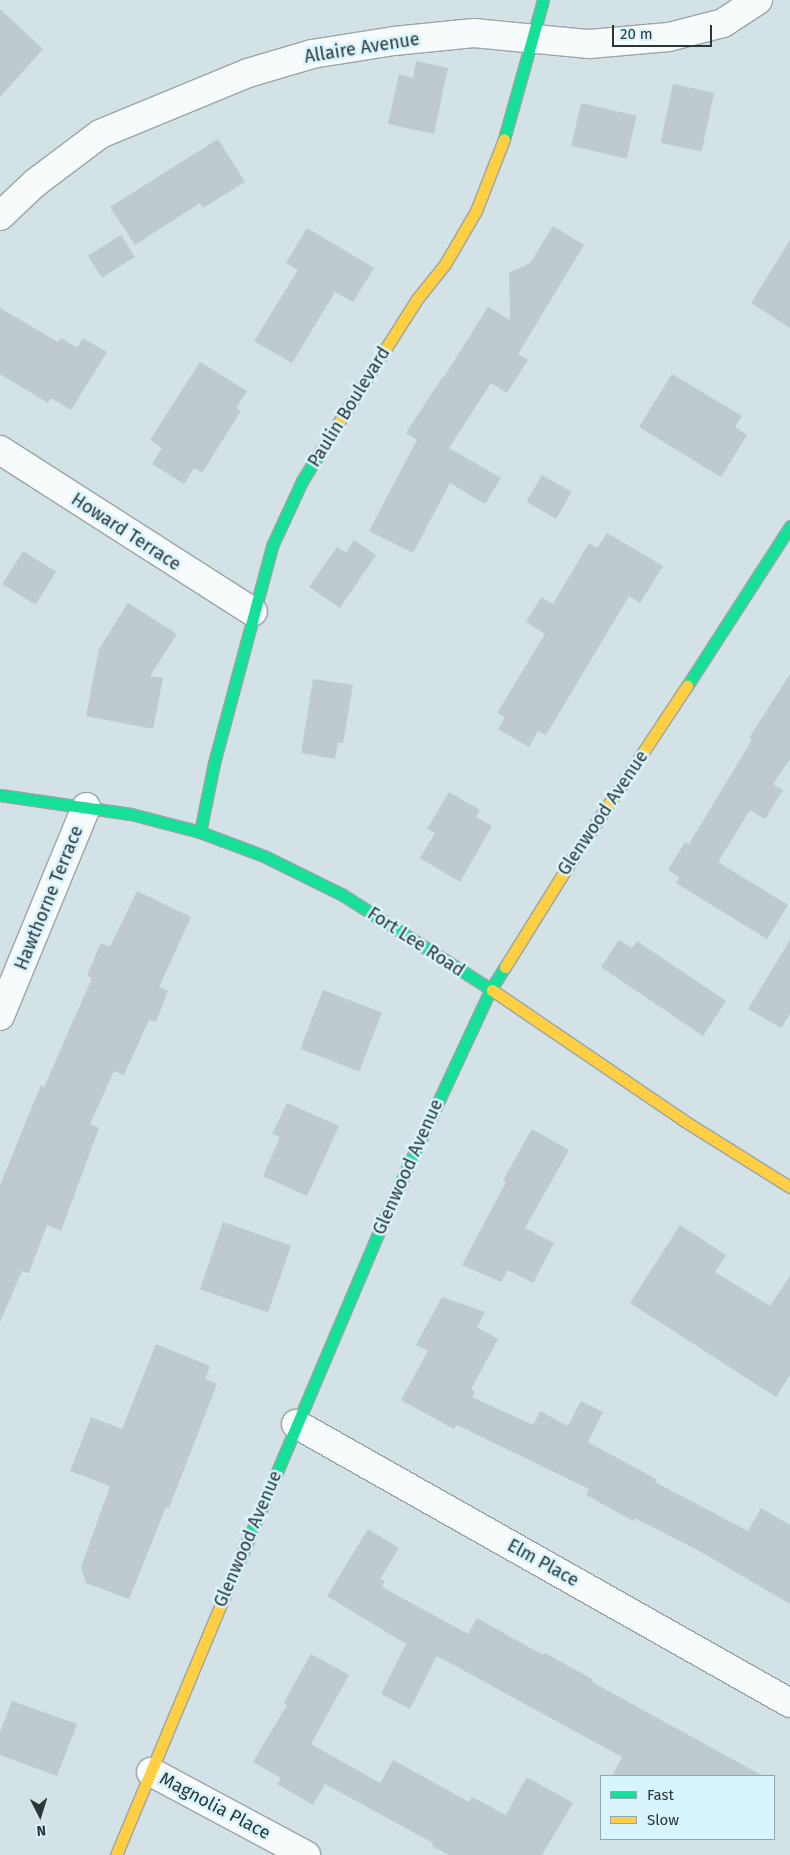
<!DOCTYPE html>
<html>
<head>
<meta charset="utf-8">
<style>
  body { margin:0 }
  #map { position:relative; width:790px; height:1855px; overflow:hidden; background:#d3e2e7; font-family:"Fira Sans",sans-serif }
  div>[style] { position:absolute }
  .building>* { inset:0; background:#becace; transform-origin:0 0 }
  .roads { filter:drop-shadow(1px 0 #99a5a8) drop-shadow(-1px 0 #99a5a8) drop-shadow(0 1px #99a5a8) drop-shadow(0 -1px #99a5a8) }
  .street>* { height:28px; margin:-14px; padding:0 14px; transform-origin:14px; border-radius:14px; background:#f8fbfb }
  .fast>* { height:11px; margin:-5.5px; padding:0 5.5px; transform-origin:5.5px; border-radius:5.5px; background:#16e098 }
  .slow>* { height:11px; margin:-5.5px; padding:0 5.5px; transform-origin:5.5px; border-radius:5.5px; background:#ffcf43 }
  span { translate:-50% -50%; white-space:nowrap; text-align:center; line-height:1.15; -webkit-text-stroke:5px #d8f4fc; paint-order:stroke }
  .street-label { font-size:18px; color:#2b3639 }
  .legend { position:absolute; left:600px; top:1775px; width:175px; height:65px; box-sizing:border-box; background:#d8f4fc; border:1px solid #93a8ae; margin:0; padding:6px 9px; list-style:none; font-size:15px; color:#2b3639 }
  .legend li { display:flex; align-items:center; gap:10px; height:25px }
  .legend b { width:25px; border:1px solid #93a8ae }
  .north { position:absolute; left:15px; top:1790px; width:50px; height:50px; -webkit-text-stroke:4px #d8f4fc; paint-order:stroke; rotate:175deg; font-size:14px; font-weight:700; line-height:20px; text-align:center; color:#2b3639 }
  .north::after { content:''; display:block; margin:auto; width:18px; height:22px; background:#2b3639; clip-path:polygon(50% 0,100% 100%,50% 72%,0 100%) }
  .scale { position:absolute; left:612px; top:25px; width:100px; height:22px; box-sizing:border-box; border:2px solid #2b3639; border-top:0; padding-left:6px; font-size:15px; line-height:18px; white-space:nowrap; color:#2b3639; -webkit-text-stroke:4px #d8f4fc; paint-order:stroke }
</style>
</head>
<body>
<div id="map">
  <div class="building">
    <div style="clip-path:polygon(0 9px,43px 49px,0 97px)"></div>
    <div style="clip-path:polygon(416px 61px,448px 68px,434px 134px,388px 124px,399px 74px,413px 78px)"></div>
    <div style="left:673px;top:84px;width:42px;height:60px;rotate:12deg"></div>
    <div style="left:581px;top:103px;width:57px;height:44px;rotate:13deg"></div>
    <div style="clip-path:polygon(218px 139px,245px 182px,203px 208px,200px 203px,135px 245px,110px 207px)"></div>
    <div style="clip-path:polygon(553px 226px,584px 245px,518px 354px,528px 360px,507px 393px,491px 383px,449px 448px,501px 478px,485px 504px,450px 483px,413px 553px,369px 531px,417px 440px,406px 433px,443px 376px,444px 377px,488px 307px,510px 320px,509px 273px,530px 263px)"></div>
    <div style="clip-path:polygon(307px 228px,374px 268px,353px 302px,335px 292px,292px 363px,254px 341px,298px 270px,286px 263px)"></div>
    <div style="left:121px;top:235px;width:26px;height:39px;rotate:58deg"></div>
    <div style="clip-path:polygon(790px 240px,790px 328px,751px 303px)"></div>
    <div style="clip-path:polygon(0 308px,58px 342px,61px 338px,77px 348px,83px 338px,107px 352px,71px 410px,51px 398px,48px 403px,0 374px)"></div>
    <div style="clip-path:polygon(200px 362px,247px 391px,236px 408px,241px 411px,202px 473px,194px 468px,184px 484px,152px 464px,162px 448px,150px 440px)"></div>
    <div style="clip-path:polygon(672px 374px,742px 416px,735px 427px,747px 435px,721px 477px,639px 427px)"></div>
    <div style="left:542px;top:475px;width:34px;height:31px;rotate:30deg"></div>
    <div style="clip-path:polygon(607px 533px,663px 566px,640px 603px,629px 596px,546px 735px,538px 731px,529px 747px,498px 729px,505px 717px,497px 713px,545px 634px,526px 622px,541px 597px,553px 604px,589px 543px,597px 548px)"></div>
    <div style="clip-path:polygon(354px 540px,376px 555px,340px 608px,309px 587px,337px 547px,346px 553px)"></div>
    <div style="left:23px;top:551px;width:39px;height:39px;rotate:32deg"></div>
    <div style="clip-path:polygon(128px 603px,177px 634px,150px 676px,163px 678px,153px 729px,86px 716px,99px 649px)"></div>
    <div style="clip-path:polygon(790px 674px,790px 759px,773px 784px,783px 790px,765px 819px,750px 810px,718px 862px,788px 905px,767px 939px,676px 883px,679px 877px,668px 870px,685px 842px,689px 844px,752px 740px,749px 738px)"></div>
    <div style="clip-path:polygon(313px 679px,353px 685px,343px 743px,338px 742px,335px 759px,301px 753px)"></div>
    <div style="clip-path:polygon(449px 792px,480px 810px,476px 817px,492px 826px,460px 882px,420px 858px,435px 833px,427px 829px)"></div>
    <div style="clip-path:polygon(137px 891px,191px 917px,159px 987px,168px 991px,156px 1022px,149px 1020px,124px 1075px,114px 1071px,90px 1124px,99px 1128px,61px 1231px,47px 1225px,29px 1273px,22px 1271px,0 1322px,0 1185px,41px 1085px,44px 1087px,92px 978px,87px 975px,101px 943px,110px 947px)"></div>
    <div style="clip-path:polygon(619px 940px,632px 948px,637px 941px,726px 1001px,703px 1036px,601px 967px)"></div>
    <div style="clip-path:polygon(790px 940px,790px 1014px,781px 1028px,748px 1009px)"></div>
    <div style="left:323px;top:990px;width:63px;height:63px;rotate:21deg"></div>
    <div style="clip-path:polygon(287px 1103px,339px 1126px,307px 1196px,263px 1176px,280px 1137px,272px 1134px)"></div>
    <div style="clip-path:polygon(532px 1129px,569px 1150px,525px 1228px,554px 1243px,533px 1283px,508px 1270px,501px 1282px,462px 1265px,506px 1182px,503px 1180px)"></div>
    <div style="left:223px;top:1222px;width:72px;height:71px;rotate:19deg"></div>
    <div style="clip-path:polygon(680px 1225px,726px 1255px,715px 1272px,770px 1306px,790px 1276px,790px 1375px,776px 1397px,630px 1303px)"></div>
    <div style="clip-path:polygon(442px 1297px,485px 1312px,477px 1327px,498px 1339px,471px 1389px,475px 1391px,472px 1397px,533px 1425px,540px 1411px,568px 1426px,581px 1401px,603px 1412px,588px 1442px,656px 1479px,655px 1482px,748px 1531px,761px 1508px,790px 1525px,790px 1604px,701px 1552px,635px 1518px,633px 1521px,586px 1495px,589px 1489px,457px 1425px,454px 1429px,401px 1400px,428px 1351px,416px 1345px)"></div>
    <div style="clip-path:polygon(156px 1344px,210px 1366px,205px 1379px,217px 1384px,169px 1508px,166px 1507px,129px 1599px,86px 1583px,81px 1567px,110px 1486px,70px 1471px,91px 1417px,122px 1429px)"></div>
    <div style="clip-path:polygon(368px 1529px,399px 1548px,380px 1579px,385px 1581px,382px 1587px,468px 1634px,477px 1618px,543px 1655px,545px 1653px,594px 1680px,592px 1682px,763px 1776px,612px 1776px,622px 1757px,439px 1657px,436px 1657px,410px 1709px,381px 1694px,406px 1644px,327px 1596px)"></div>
    <div style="clip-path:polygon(311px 1654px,349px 1675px,311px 1744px,380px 1783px,393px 1760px,469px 1802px,472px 1797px,506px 1815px,526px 1778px,530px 1779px,573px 1803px,542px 1855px,449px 1855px,432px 1846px,433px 1843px,325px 1784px,313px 1805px,277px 1784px,281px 1778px,253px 1762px,287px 1705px,284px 1703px,289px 1693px)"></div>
    <div style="clip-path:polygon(12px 1701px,77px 1724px,57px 1776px,0 1755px,0 1732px)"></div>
  </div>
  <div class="roads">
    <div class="street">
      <div style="left:0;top:216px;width:48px;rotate:-43.3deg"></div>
      <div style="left:35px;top:183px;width:81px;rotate:-37deg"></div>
      <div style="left:100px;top:134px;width:160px;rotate:-22.4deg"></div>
      <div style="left:248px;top:73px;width:67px;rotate:-16.5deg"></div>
      <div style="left:312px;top:54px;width:83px;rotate:-9deg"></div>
      <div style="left:394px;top:41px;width:80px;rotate:-5.7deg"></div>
      <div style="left:474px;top:33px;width:116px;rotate:5.5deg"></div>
      <div style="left:589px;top:44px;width:80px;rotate:-5deg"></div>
      <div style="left:669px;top:37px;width:56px;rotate:-14.5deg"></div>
      <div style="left:723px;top:23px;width:42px;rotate:-33.3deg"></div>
      <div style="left:0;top:450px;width:300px;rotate:32.6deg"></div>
      <div style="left:0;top:1016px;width:226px;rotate:-67.6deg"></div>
      <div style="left:296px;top:1424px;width:567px;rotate:29.46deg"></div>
      <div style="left:151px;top:1772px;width:176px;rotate:28.2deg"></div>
    </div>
    <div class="fast">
      <div style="left:504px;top:139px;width:144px;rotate:-74.3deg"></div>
      <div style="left:687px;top:686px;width:190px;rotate:-57.2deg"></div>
      <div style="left:0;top:795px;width:132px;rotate:8.3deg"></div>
      <div style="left:131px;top:814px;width:71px;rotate:14.6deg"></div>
      <div style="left:200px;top:832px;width:68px;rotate:20.6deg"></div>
      <div style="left:264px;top:856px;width:88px;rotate:26.3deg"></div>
      <div style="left:343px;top:895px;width:177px;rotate:32.5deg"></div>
      <div style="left:200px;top:832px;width:70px;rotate:-78.5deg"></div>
      <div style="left:214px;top:763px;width:225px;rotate:-75deg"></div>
      <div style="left:272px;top:546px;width:72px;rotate:-65.2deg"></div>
      <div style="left:302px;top:481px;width:57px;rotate:-58deg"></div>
      <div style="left:234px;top:1573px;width:402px;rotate:-67deg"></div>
      <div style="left:391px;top:1203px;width:236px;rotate:-65deg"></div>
      <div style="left:491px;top:989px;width:26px;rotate:-58deg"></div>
    </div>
    <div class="slow">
      <div style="left:332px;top:433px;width:159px;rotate:-57.6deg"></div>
      <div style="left:417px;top:299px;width:45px;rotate:-51.3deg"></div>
      <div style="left:445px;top:264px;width:61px;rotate:-59.7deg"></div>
      <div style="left:476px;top:211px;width:77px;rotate:-68.7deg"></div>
      <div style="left:505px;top:967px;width:121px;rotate:-58.1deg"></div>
      <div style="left:569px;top:864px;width:214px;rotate:-56.5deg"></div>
      <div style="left:492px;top:990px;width:231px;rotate:34.2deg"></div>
      <div style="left:683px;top:1120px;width:126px;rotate:32.1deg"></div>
      <div style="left:116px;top:1855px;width:306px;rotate:-67.3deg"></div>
    </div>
  </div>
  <div class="street-label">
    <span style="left:362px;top:48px;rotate:-9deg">Allaire Avenue</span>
    <span style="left:349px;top:407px;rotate:-58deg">Paulin Boulevard</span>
    <span style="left:126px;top:532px;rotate:33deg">Howard Terrace</span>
    <span style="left:603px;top:813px;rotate:-56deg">Glenwood Avenue</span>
    <span style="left:49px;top:898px;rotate:-68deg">Hawthorne Terrace</span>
    <span style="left:416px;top:942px;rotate:33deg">Fort Lee Road</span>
    <span style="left:408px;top:1167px;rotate:-66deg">Glenwood Avenue</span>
    <span style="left:248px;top:1539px;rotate:-67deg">Glenwood Avenue</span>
    <span style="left:543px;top:1563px;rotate:29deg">Elm Place</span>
    <span style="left:215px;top:1806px;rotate:28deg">Magnolia Place</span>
  </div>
  <ul class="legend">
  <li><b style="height:6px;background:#16e098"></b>Fast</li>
  <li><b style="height:6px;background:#ffcf43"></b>Slow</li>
  </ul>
  <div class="north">N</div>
  <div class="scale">20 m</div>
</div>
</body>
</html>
